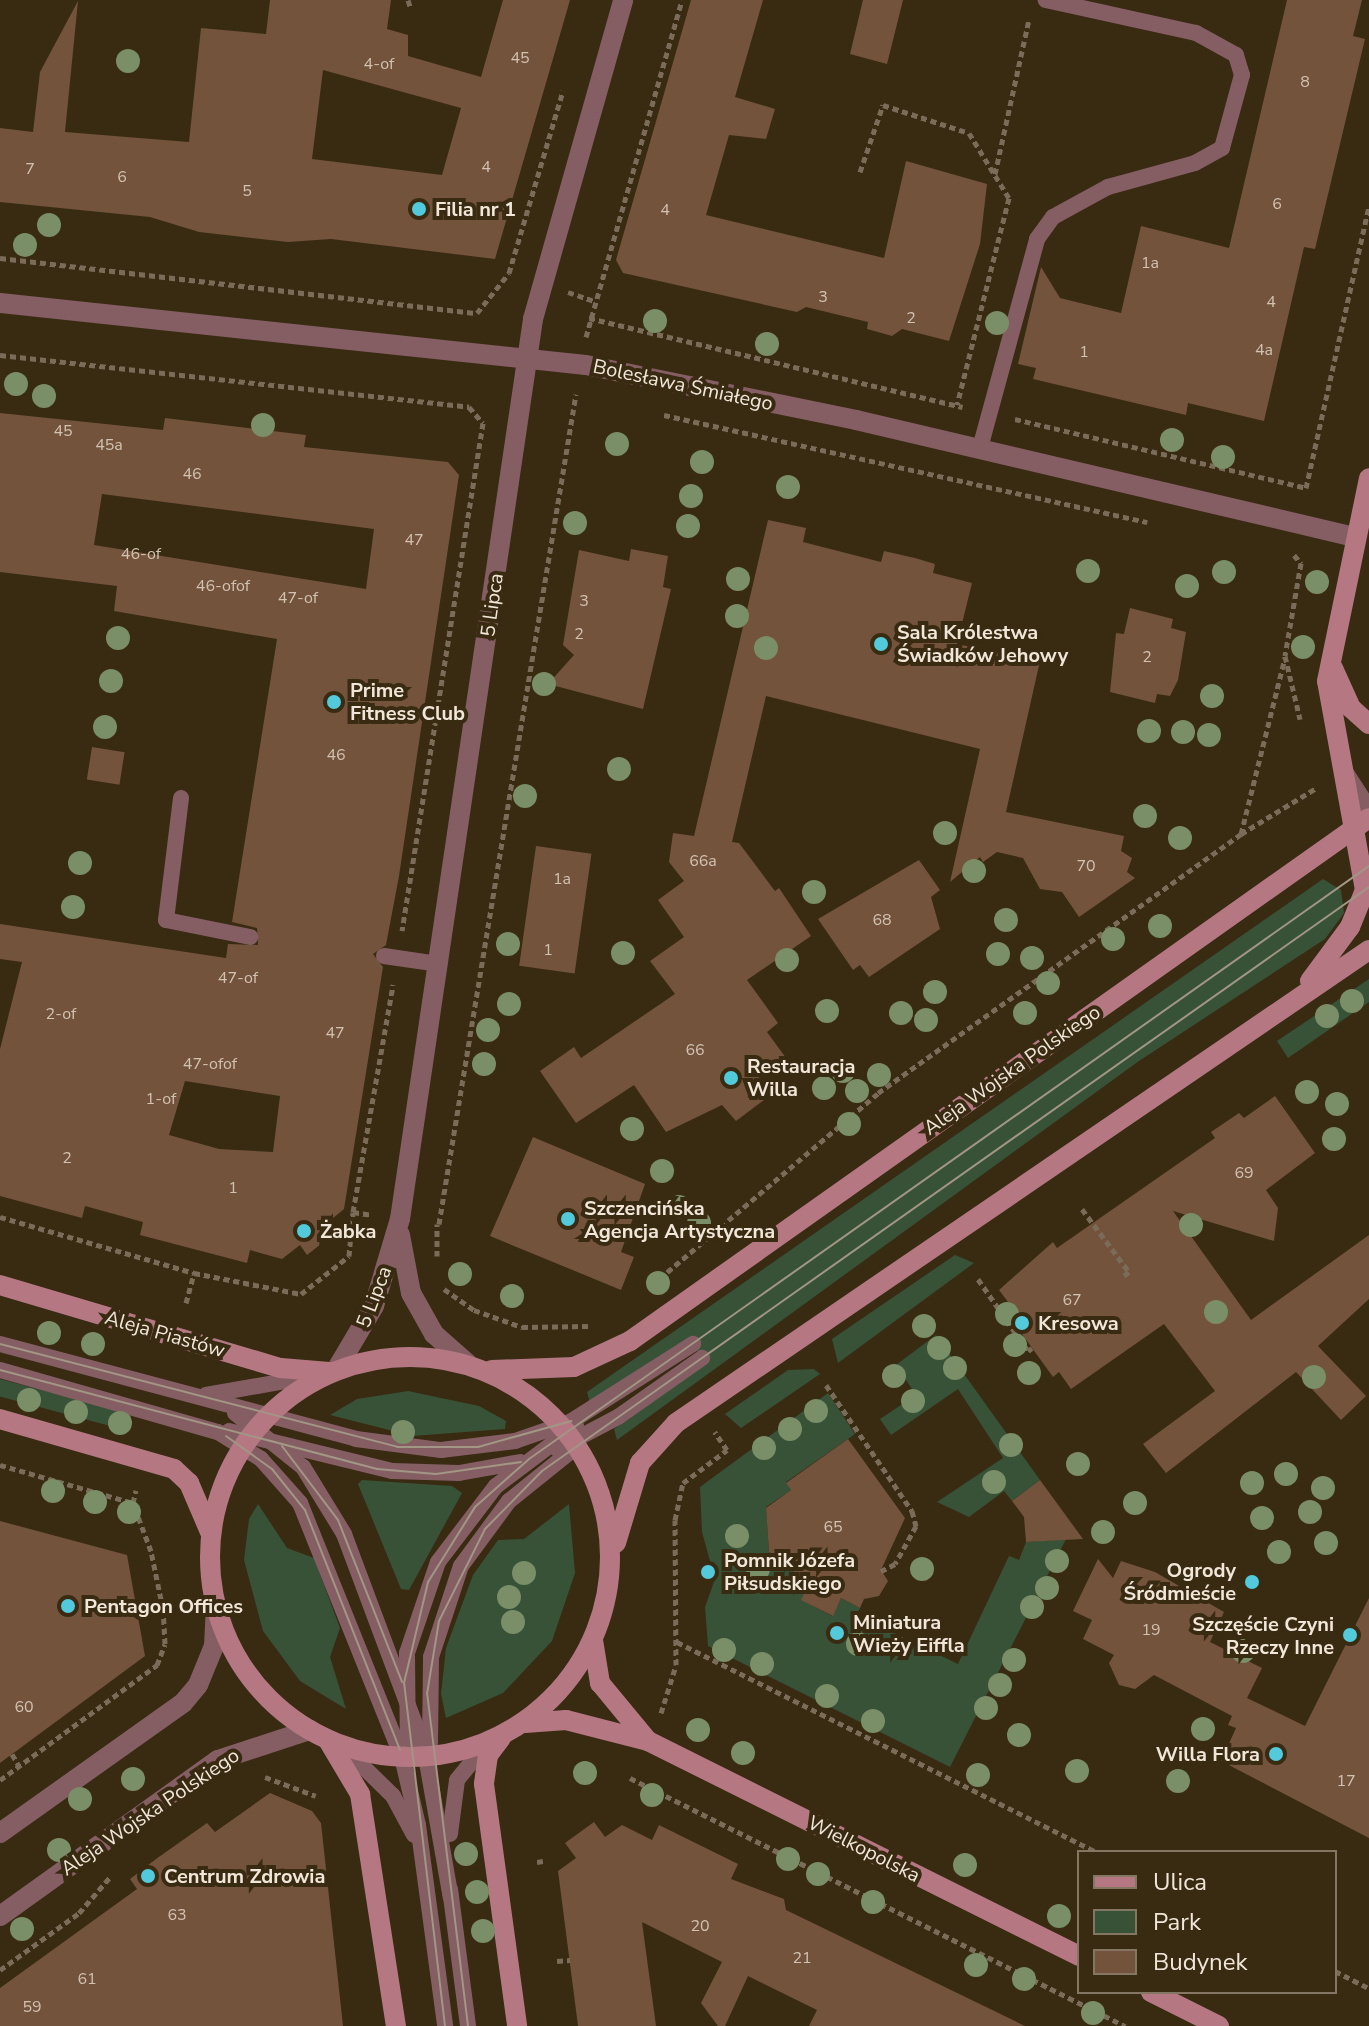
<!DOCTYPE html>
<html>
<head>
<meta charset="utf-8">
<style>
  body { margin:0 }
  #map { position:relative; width:1369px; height:2026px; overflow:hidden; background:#392a12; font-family:"Nunito Sans",sans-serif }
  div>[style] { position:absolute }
  .green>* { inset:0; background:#385237; transform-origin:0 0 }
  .building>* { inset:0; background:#73533c; transform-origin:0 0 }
  .path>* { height:5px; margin-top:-2.5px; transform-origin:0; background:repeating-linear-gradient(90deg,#7a6c58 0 6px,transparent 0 10px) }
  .lane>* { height:16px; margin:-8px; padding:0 8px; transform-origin:8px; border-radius:8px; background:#855e64 }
  .street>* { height:20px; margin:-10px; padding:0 10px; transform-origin:10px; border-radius:10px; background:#855e64 }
  .secondary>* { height:20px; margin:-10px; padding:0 10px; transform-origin:10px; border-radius:10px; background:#b57883 }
  .secondary>.ring { margin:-10px; padding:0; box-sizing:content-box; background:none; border:20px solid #b57883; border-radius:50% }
  .tram>* { height:2px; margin:-1px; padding:0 1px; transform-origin:1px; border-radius:1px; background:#a29684 }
  .trees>* { width:24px; height:24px; margin:-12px; border-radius:50%; background:#7a8e67 }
  .dots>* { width:22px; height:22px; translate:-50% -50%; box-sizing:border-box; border:4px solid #392a12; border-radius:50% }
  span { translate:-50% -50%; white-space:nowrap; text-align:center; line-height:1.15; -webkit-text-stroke:8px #392a12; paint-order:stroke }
  .number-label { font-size:16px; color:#d2c2b2 }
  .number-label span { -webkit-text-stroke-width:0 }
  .poi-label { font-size:20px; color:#f1e7d9; font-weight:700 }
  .left { translate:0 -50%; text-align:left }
  .right { translate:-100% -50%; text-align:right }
  .street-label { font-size:20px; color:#f1e7d9 }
  .legend { position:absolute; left:1077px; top:1850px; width:260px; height:144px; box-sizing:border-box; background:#392a12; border:2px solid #837662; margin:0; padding:10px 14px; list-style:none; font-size:24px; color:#f1e7d9 }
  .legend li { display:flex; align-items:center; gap:16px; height:40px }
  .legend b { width:40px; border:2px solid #837662 }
</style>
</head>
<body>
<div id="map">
  <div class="green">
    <div style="clip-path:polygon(1323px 879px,1341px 890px,1344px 913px,1325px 939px,1139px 1061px,617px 1440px,614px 1429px,706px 1364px,689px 1339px,590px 1403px,587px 1392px)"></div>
    <div style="clip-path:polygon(1369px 979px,1369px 1002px,1288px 1058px,1277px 1041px)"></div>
    <div style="clip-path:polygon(955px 1255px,974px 1263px,838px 1363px,832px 1339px)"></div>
    <div style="clip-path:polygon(936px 1335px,1040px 1480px,1012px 1501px,1004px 1491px,969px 1517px,937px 1502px,1003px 1458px,958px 1389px,891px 1435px,880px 1419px,916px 1395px,896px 1365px)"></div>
    <div style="clip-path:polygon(814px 1369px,820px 1374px,741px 1428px,725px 1414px,788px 1370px)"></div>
    <div style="left:0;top:1379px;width:136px;height:17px;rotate:15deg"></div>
    <div style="clip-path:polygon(408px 1391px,479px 1406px,506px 1421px,505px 1429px,413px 1436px,330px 1415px,357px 1399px)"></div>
    <div style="clip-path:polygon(828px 1393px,855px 1434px,786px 1482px,791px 1490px,766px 1507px,769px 1552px,797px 1566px,793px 1573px,810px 1582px,802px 1600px,832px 1616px,841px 1598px,860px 1608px,857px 1615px,958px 1664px,1009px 1556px,1019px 1560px,1026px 1542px,1066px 1539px,950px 1767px,708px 1646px,705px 1607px,715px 1579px,702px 1532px,700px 1487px)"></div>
    <div style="clip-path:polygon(362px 1480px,452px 1486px,462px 1493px,409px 1590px,401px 1589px,358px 1484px)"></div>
    <div style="clip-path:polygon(258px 1504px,287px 1548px,314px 1558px,340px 1628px,330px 1657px,346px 1709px,300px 1681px,263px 1631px,244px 1560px,249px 1519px)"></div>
    <div style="clip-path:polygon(569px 1504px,575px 1573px,552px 1641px,503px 1693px,446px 1718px,441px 1694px,446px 1648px,473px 1575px,498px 1540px,524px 1539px)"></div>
  </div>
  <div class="building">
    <div style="clip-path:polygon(evenodd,270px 0,391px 0,387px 29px,408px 35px,408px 56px,481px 77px,503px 0,570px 0,495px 259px,331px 239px,288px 242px,199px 232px,150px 217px,0 202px,0 128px,33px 132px,40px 72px,78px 1px,65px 132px,189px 142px,201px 28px,266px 34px,270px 0,323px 70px,461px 108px,442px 175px,312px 159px,323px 70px)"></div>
    <div style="clip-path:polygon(691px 0,763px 0,735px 97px,775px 109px,766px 139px,729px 135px,706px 215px,884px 258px,906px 161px,987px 184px,980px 244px,949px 341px,902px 329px,892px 336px,867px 329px,868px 322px,806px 307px,797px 312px,623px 273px,616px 260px)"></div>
    <div style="clip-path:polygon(863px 0,903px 0,887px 64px,850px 54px)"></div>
    <div style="clip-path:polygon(1287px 0,1362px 0,1353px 36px,1365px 39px,1315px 249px,1304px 247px,1264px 421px,1188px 403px,1186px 415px,1033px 379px,1036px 368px,1018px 364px,1041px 267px,1060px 298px,1121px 313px,1141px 226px,1229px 248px)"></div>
    <div style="clip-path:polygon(evenodd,0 413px,163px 430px,165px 418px,306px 435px,304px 447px,448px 462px,459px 475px,399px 876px,386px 945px,373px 954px,383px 967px,344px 1209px,327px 1223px,335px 1233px,307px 1255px,300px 1245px,282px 1259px,250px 1250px,247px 1263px,140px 1235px,143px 1222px,85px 1206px,82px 1218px,0 1196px,0 1049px,22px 962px,0 959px,0 924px,226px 958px,228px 944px,258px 945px,257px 928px,232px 922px,277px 639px,114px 611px,117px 586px,0 572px,0 413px,102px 494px,374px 529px,366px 589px,94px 545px,102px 494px,0 413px,185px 1081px,280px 1096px,273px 1152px,219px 1149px,169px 1135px,185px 1081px)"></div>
    <div style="clip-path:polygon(768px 520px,806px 528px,803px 542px,881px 562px,884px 551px,915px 558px,935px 564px,933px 573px,972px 583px,957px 644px,1040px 661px,1006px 812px,1124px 836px,1121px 851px,1132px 858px,1127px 872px,1135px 878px,1079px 917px,1062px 892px,1040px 889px,1023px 858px,997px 852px,983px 862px,980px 857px,950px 882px,980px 749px,766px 696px,732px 842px,739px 843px,775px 891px,779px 888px,811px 936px,747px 980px,778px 1023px,767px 1032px,786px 1058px,757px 1079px,768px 1097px,736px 1121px,722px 1105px,666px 1132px,634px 1085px,576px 1123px,540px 1071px,574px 1047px,581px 1058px,675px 994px,650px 961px,684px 937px,658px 900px,684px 881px,669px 862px,673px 833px,694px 836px)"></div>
    <div style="clip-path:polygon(631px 549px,668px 556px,663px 587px,671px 589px,643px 709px,548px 684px,574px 655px,563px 645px,579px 550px,629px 561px)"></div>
    <div style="clip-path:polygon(1130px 608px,1173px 619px,1171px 628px,1186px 632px,1178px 680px,1170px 696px,1157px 694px,1155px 703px,1110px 692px,1116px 633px,1124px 634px)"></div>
    <div style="left:92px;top:747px;width:33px;height:33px;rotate:9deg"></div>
    <div style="left:536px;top:846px;width:56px;height:121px;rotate:8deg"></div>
    <div style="clip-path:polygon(919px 860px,940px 890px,931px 897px,940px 929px,869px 977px,860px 965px,853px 970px,818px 919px)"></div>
    <div style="clip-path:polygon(1275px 1096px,1315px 1153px,1266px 1190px,1278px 1208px,1274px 1241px,1173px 1211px,1251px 1320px,1369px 1235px,1369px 1299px,1318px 1346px,1366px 1396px,1341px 1420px,1296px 1372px,1166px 1473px,1143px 1444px,1215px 1391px,1164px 1324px,1071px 1389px,1059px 1372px,1053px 1377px,1014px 1323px,1020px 1318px,999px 1290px,1053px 1242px,1057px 1248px,1215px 1138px,1211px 1132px,1239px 1113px,1244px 1118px)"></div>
    <div style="clip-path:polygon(533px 1137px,645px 1184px,621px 1252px,634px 1257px,621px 1290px,490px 1236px)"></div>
    <div style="clip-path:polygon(848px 1439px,905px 1518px,881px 1570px,888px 1581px,879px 1596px,864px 1599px,860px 1608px,841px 1598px,833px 1616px,801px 1600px,810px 1582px,793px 1573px,797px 1566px,769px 1552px,766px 1508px,791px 1490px,786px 1483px)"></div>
    <div style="clip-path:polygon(1040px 1480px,1083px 1539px,1026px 1542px,1024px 1517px,1012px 1501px)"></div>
    <div style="clip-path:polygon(0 1521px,127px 1555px,145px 1656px,0 1763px)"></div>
    <div style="clip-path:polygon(1098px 1559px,1113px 1578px,1121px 1561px,1155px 1572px,1224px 1612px,1210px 1642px,1262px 1668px,1247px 1698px,1305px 1726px,1369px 1598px,1369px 1838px,1221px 1761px,1236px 1728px,1228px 1725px,1232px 1716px,1154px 1675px,1135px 1689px,1119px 1685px,1109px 1663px,1114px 1655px,1083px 1639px,1092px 1620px,1073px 1611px)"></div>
    <div style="clip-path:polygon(270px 1793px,312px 1811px,321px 1823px,343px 2026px,0 2026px,0 1988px,137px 1889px,130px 1879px,156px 1859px,207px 1823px,215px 1832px)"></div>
    <div style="clip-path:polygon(594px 1822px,605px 1837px,622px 1825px,652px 1840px,659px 1825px,738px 1864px,731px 1879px,784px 1899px,786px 1910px,1025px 2026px,809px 2026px,817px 2010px,748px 1976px,725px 2026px,718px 2026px,701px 2003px,722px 1962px,642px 1922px,656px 2026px,578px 2026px,558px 1871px,576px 1858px,565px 1843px)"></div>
  </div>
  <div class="path">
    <div style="left:408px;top:0;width:9px;rotate:72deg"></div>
    <div style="left:860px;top:172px;width:71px;rotate:-71.1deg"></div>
    <div style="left:883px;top:105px;width:90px;rotate:18deg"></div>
    <div style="left:969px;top:133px;width:76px;rotate:58.4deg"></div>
    <div style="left:1009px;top:198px;width:213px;rotate:104.1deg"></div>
    <div style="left:995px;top:174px;width:159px;rotate:-77.6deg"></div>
    <div style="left:0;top:258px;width:480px;rotate:6.6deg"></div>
    <div style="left:477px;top:313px;width:51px;rotate:-51.3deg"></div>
    <div style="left:509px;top:273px;width:190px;rotate:-73.5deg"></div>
    <div style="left:568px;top:292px;width:28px;rotate:19deg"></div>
    <div style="left:589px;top:318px;width:384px;rotate:13.4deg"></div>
    <div style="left:586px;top:337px;width:350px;rotate:-74.1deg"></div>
    <div style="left:0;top:355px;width:472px;rotate:6.3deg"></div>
    <div style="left:469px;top:407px;width:21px;rotate:49deg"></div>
    <div style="left:483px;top:423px;width:514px;rotate:99.06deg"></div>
    <div style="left:664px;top:415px;width:495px;rotate:12.5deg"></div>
    <div style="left:1015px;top:419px;width:299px;rotate:13.3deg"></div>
    <div style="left:1306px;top:488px;width:290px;rotate:-77.4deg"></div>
    <div style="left:1294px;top:555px;width:11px;rotate:49deg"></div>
    <div style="left:1301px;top:563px;width:94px;rotate:99.8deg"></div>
    <div style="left:1285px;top:656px;width:65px;rotate:76.6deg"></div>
    <div style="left:1241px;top:834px;width:182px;rotate:-76deg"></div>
    <div style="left:1082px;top:1209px;width:79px;rotate:53.3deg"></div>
    <div style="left:1129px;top:1272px;width:9px;rotate:144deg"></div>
    <div style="left:353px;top:1212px;width:231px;rotate:-80deg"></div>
    <div style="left:0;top:1217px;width:202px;rotate:16.1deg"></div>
    <div style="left:194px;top:1273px;width:109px;rotate:11.1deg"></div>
    <div style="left:301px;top:1294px;width:61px;rotate:-38.4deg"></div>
    <div style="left:349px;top:1256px;width:44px;rotate:-84.8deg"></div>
    <div style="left:353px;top:1212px;width:18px;rotate:9deg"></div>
    <div style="left:439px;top:1224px;width:841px;rotate:-80.63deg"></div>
    <div style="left:437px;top:1256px;width:32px;rotate:-90deg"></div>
    <div style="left:978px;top:1279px;width:88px;rotate:55.2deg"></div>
    <div style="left:1028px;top:1351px;width:5px;rotate:-37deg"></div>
    <div style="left:652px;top:1285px;width:297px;rotate:-40.3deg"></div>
    <div style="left:878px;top:1093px;width:446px;rotate:-35.5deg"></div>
    <div style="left:1241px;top:834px;width:88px;rotate:-31.5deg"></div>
    <div style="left:444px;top:1289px;width:37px;rotate:35deg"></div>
    <div style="left:474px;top:1310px;width:51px;rotate:19.5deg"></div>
    <div style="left:522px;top:1327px;width:66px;rotate:-0.9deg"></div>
    <div style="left:186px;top:1303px;width:31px;rotate:-75deg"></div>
    <div style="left:826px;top:1385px;width:153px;rotate:55.7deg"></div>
    <div style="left:912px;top:1511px;width:16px;rotate:75deg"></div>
    <div style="left:916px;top:1526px;width:43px;rotate:118.9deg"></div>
    <div style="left:895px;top:1564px;width:16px;rotate:153deg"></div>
    <div style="left:0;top:1465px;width:138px;rotate:15.9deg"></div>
    <div style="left:677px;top:1642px;width:470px;rotate:26.6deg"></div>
    <div style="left:661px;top:1713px;width:50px;rotate:-72.6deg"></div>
    <div style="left:676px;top:1665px;width:145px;rotate:-90.4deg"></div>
    <div style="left:675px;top:1520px;width:38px;rotate:-78deg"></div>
    <div style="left:683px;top:1483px;width:55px;rotate:-36.9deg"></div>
    <div style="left:727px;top:1450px;width:22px;rotate:-124deg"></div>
    <div style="left:12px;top:1754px;width:14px;rotate:60deg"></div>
    <div style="left:265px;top:1777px;width:54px;rotate:20.4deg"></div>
    <div style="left:630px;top:1778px;width:554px;rotate:26.61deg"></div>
    <div style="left:0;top:1780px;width:195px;rotate:-36.2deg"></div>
    <div style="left:157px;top:1665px;width:22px;rotate:-69deg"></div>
    <div style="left:165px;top:1644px;width:35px;rotate:-93deg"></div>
    <div style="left:163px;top:1609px;width:59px;rotate:-101.7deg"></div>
    <div style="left:151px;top:1551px;width:51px;rotate:-110.6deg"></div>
    <div style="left:133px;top:1503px;width:13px;rotate:-77deg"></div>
    <div style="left:537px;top:1862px;width:6px;rotate:-9deg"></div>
    <div style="left:557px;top:1961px;width:13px;rotate:-4deg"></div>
    <div style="left:0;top:1970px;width:97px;rotate:-35.8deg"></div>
    <div style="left:79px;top:1913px;width:49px;rotate:-49.1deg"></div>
    <div style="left:1335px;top:1971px;width:38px;rotate:27deg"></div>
  </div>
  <div class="lane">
    <div style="left:980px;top:448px;width:217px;rotate:-74.7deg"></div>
    <div style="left:1037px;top:239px;width:27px;rotate:-54deg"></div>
    <div style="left:1053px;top:217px;width:63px;rotate:-28.6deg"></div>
    <div style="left:1108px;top:187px;width:90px;rotate:-15.4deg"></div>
    <div style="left:1195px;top:163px;width:31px;rotate:-29deg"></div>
    <div style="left:1222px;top:148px;width:76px;rotate:-74.7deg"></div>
    <div style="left:1242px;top:75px;width:21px;rotate:-107deg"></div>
    <div style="left:1236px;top:55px;width:46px;rotate:-151.2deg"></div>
    <div style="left:1196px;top:33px;width:154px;rotate:-167.6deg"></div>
    <div style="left:181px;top:798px;width:123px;rotate:97deg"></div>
    <div style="left:166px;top:920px;width:86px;rotate:11.4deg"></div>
    <div style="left:384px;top:956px;width:56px;rotate:8.3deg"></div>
    <div style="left:0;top:1344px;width:368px;rotate:14.9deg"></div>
    <div style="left:356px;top:1439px;width:86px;rotate:7.4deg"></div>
    <div style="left:441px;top:1450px;width:75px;rotate:-6.9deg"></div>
    <div style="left:515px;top:1441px;width:58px;rotate:-19.1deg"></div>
    <div style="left:570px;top:1422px;width:146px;rotate:-32.4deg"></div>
    <div style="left:0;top:1370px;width:227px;rotate:15.9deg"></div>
    <div style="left:218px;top:1432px;width:51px;rotate:32.1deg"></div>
    <div style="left:261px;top:1459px;width:59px;rotate:48.4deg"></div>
    <div style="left:300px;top:1503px;width:274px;rotate:68.1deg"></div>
    <div style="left:402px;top:1757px;width:70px;rotate:76.8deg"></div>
    <div style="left:418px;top:1825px;width:203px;rotate:82.3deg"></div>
    <div style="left:206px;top:1395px;width:121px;rotate:-10deg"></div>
    <div style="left:235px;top:1413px;width:87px;rotate:38.5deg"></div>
    <div style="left:303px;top:1467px;width:79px;rotate:58.5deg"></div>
    <div style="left:344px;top:1534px;width:232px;rotate:69.5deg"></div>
    <div style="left:425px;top:1751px;width:149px;rotate:80deg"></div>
    <div style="left:229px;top:1431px;width:168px;rotate:13.8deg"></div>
    <div style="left:392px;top:1471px;width:67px;rotate:1.7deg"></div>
    <div style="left:459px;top:1473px;width:62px;rotate:-10.2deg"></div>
    <div style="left:557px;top:1449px;width:69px;rotate:-27.7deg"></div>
    <div style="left:618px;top:1417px;width:103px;rotate:-35.1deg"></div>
    <div style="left:430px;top:1743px;width:86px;rotate:-89.3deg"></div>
    <div style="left:431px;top:1657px;width:96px;rotate:-71.8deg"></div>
    <div style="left:461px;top:1566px;width:81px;rotate:-53.6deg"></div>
    <div style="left:509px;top:1501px;width:85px;rotate:-38.8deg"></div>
    <div style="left:341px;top:1745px;width:73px;rotate:44.4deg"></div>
    <div style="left:393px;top:1796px;width:44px;rotate:61.7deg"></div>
    <div style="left:408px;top:1752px;width:99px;rotate:-90.6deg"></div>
    <div style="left:407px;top:1653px;width:96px;rotate:-71.2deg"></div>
    <div style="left:438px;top:1562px;width:96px;rotate:-52.7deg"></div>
    <div style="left:496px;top:1486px;width:100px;rotate:-36.9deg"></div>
    <div style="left:450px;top:1834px;width:54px;rotate:-82.6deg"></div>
    <div style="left:457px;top:1780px;width:49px;rotate:-50.8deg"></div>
    <div style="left:450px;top:1889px;width:138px;rotate:82.5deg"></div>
  </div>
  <div class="street">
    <div style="left:0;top:303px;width:589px;rotate:6.04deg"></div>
    <div style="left:586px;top:365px;width:276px;rotate:11.5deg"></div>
    <div style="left:856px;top:420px;width:513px;rotate:13.2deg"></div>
    <div style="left:1345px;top:775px;width:44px;rotate:57deg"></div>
    <div style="left:400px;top:1235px;width:59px;rotate:79.3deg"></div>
    <div style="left:411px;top:1293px;width:47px;rotate:60.7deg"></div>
    <div style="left:434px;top:1334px;width:45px;rotate:41.4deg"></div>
    <div style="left:336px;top:1370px;width:74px;rotate:-59.3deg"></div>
    <div style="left:374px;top:1306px;width:91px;rotate:-73.4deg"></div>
    <div style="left:400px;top:1219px;width:910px;rotate:-81.59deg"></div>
    <div style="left:533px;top:319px;width:331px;rotate:-74.2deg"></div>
    <div style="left:0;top:1833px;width:224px;rotate:-35.4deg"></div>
    <div style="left:183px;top:1703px;width:23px;rotate:-50deg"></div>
    <div style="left:198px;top:1685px;width:42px;rotate:-67.7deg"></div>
    <div style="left:214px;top:1646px;width:41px;rotate:-87.2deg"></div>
    <div style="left:0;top:1916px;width:268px;rotate:-35.6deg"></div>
    <div style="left:218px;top:1760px;width:97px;rotate:-18.1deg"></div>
  </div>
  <div class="secondary">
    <div style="left:1333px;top:668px;width:44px;rotate:65.8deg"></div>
    <div style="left:1351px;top:708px;width:24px;rotate:42deg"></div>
    <div style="left:1310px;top:981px;width:67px;rotate:-53.5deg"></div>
    <div style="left:1350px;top:927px;width:40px;rotate:-68deg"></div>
    <div style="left:1365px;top:890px;width:212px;rotate:-100.3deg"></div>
    <div style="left:1327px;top:681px;width:207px;rotate:-78.3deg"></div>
    <div style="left:0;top:1285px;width:293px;rotate:16.5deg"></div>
    <div style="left:281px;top:1368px;width:48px;rotate:4.8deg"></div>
    <div class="ring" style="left:210px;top:1357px;width:380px;height:380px"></div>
    <div style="left:492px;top:1370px;width:82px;rotate:-2.1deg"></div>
    <div style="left:574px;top:1367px;width:62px;rotate:-24.9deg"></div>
    <div style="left:630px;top:1341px;width:905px;rotate:-35.29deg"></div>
    <div style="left:0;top:1419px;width:181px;rotate:16deg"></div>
    <div style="left:174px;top:1469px;width:21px;rotate:43deg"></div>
    <div style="left:189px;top:1483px;width:53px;rotate:66.8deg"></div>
    <div style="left:616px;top:1543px;width:84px;rotate:-73.3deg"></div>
    <div style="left:640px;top:1463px;width:54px;rotate:-48deg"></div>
    <div style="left:676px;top:1423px;width:839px;rotate:-34.32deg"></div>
    <div style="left:593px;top:1640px;width:44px;rotate:80.8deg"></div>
    <div style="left:600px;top:1683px;width:75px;rotate:50.4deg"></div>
    <div style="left:525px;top:1723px;width:41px;rotate:-4.2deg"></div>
    <div style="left:566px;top:1720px;width:85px;rotate:14.4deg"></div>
    <div style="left:648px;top:1741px;width:482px;rotate:26.5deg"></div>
    <div style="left:501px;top:1738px;width:21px;rotate:127deg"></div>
    <div style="left:488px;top:1755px;width:29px;rotate:98deg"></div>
    <div style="left:484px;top:1784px;width:244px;rotate:82.2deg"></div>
    <div style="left:329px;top:1742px;width:61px;rotate:59.2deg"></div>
    <div style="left:360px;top:1794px;width:235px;rotate:81.2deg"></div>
    <div style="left:1151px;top:1992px;width:76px;rotate:26.6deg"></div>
  </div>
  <div class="tram">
    <div style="left:0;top:1344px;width:410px;rotate:14.5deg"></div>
    <div style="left:397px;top:1447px;width:81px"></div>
    <div style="left:478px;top:1447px;width:97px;rotate:-15.6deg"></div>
    <div style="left:0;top:1370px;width:390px;rotate:14.7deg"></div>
    <div style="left:377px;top:1469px;width:59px;rotate:4.8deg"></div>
    <div style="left:436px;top:1474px;width:86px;rotate:-8deg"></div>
    <div style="left:226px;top:1436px;width:57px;rotate:35.7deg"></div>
    <div style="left:272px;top:1469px;width:53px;rotate:51.2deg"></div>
    <div style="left:305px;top:1510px;width:258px;rotate:68.4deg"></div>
    <div style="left:282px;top:1446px;width:93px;rotate:52.9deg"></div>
    <div style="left:338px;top:1520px;width:174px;rotate:68.4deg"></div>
    <div style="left:445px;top:2026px;width:345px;rotate:-96.8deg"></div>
    <div style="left:404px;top:1683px;width:104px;rotate:-76.6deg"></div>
    <div style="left:428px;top:1582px;width:89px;rotate:-57.9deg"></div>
    <div style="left:475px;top:1507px;width:72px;rotate:-41.6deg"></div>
    <div style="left:529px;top:1459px;width:1028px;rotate:-35.22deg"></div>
    <div style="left:468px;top:2026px;width:335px;rotate:-97deg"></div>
    <div style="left:427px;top:1694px;width:74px;rotate:-80.7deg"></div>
    <div style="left:439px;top:1621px;width:103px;rotate:-63.4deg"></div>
    <div style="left:485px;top:1529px;width:81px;rotate:-45.5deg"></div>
    <div style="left:542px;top:1471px;width:1012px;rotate:-35.23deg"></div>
  </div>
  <div class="trees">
    <div style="left:128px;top:61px"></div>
    <div style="left:49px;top:225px"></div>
    <div style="left:25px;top:245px"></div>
    <div style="left:655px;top:321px"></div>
    <div style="left:997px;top:323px"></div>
    <div style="left:767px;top:344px"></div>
    <div style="left:16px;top:384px"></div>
    <div style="left:44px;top:396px"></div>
    <div style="left:263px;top:425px"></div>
    <div style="left:1172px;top:440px"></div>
    <div style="left:617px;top:444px"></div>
    <div style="left:1223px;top:457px"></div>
    <div style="left:702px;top:462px"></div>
    <div style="left:788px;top:487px"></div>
    <div style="left:691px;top:496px"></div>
    <div style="left:575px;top:523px"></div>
    <div style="left:688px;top:526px"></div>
    <div style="left:1088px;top:571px"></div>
    <div style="left:1224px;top:572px"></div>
    <div style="left:738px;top:579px"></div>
    <div style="left:1317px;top:582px"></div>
    <div style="left:1187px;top:586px"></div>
    <div style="left:737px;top:616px"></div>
    <div style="left:118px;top:638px"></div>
    <div style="left:1303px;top:647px"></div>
    <div style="left:766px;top:648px"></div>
    <div style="left:111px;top:681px"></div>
    <div style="left:544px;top:684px"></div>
    <div style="left:1212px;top:696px"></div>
    <div style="left:105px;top:727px"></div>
    <div style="left:1149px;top:731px"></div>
    <div style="left:1183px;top:732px"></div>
    <div style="left:1209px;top:735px"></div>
    <div style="left:619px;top:769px"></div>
    <div style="left:525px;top:796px"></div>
    <div style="left:1145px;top:816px"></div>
    <div style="left:945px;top:833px"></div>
    <div style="left:1180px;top:838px"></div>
    <div style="left:80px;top:863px"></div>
    <div style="left:974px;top:871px"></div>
    <div style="left:814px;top:892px"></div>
    <div style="left:73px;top:907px"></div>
    <div style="left:1006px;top:920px"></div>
    <div style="left:1160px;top:926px"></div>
    <div style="left:1113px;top:939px"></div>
    <div style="left:508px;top:944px"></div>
    <div style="left:623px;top:953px"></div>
    <div style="left:998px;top:954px"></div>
    <div style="left:1032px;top:958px"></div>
    <div style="left:787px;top:960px"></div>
    <div style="left:1048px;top:983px"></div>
    <div style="left:935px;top:992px"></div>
    <div style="left:1352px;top:1001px"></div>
    <div style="left:509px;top:1004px"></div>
    <div style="left:827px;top:1011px"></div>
    <div style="left:901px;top:1013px"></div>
    <div style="left:1025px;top:1013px"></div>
    <div style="left:1327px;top:1016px"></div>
    <div style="left:926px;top:1020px"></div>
    <div style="left:488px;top:1030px"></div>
    <div style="left:484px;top:1064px"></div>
    <div style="left:843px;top:1071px"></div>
    <div style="left:879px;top:1075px"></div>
    <div style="left:824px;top:1088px"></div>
    <div style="left:857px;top:1091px"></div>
    <div style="left:1307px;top:1092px"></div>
    <div style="left:1337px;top:1104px"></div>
    <div style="left:849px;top:1124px"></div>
    <div style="left:632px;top:1129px"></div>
    <div style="left:1334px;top:1139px"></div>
    <div style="left:662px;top:1171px"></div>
    <div style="left:679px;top:1207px"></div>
    <div style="left:699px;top:1223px"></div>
    <div style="left:1191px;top:1225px"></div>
    <div style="left:460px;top:1274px"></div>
    <div style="left:658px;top:1283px"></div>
    <div style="left:512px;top:1296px"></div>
    <div style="left:1216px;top:1312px"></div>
    <div style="left:1007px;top:1314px"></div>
    <div style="left:924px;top:1326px"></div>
    <div style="left:49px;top:1333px"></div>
    <div style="left:93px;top:1344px"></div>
    <div style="left:1015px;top:1345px"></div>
    <div style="left:939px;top:1348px"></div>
    <div style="left:955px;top:1368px"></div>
    <div style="left:1029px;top:1373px"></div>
    <div style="left:894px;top:1376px"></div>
    <div style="left:1314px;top:1377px"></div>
    <div style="left:29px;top:1400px"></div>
    <div style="left:913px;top:1401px"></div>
    <div style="left:816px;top:1411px"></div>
    <div style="left:76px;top:1412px"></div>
    <div style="left:120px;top:1423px"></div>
    <div style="left:790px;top:1429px"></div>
    <div style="left:403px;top:1432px"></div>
    <div style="left:1011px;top:1445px"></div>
    <div style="left:764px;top:1448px"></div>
    <div style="left:1078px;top:1464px"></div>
    <div style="left:1286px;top:1474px"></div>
    <div style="left:994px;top:1482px"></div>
    <div style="left:1252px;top:1483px"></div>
    <div style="left:1323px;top:1488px"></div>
    <div style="left:53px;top:1491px"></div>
    <div style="left:95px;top:1502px"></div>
    <div style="left:1135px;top:1503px"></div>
    <div style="left:129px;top:1512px"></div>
    <div style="left:1310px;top:1512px"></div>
    <div style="left:1262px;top:1518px"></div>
    <div style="left:1103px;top:1532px"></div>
    <div style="left:737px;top:1536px"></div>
    <div style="left:1326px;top:1543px"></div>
    <div style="left:1279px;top:1552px"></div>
    <div style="left:1057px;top:1561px"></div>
    <div style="left:758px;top:1569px"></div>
    <div style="left:922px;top:1569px"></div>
    <div style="left:524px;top:1573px"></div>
    <div style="left:1047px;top:1588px"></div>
    <div style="left:509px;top:1597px"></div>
    <div style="left:1032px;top:1607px"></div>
    <div style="left:513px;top:1622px"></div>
    <div style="left:858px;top:1644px"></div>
    <div style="left:724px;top:1650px"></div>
    <div style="left:1243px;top:1651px"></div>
    <div style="left:1014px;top:1660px"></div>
    <div style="left:762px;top:1664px"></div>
    <div style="left:1000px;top:1685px"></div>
    <div style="left:827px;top:1696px"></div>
    <div style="left:986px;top:1708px"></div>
    <div style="left:873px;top:1721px"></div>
    <div style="left:1203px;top:1729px"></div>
    <div style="left:698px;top:1730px"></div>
    <div style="left:1019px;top:1735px"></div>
    <div style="left:743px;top:1753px"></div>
    <div style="left:1077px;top:1771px"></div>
    <div style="left:585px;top:1773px"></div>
    <div style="left:978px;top:1775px"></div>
    <div style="left:133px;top:1779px"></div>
    <div style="left:1178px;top:1781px"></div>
    <div style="left:652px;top:1795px"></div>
    <div style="left:80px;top:1799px"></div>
    <div style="left:59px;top:1850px"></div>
    <div style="left:466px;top:1854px"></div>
    <div style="left:788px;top:1859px"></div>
    <div style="left:965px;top:1865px"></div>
    <div style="left:818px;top:1874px"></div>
    <div style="left:477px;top:1892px"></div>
    <div style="left:873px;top:1902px"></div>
    <div style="left:1059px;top:1916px"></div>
    <div style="left:22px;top:1929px"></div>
    <div style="left:483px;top:1931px"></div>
    <div style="left:976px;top:1965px"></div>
    <div style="left:1024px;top:1979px"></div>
    <div style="left:1093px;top:2013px"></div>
  </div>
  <div class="dots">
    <div style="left:419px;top:209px;background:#53cadc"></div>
    <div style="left:881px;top:644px;background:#53cadc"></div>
    <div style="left:334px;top:702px;background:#53cadc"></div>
    <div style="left:731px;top:1078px;background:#53cadc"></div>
    <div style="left:568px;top:1219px;background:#53cadc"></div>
    <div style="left:304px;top:1231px;background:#53cadc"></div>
    <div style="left:1022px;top:1323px;background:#53cadc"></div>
    <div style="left:708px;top:1572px;background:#53cadc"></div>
    <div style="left:1252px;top:1582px;background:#53cadc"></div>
    <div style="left:68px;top:1606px;background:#53cadc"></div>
    <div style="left:837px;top:1633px;background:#53cadc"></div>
    <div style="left:1350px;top:1635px;background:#53cadc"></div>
    <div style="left:1276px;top:1754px;background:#53cadc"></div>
    <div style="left:148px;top:1876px;background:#53cadc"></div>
  </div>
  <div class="number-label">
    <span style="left:520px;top:58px">45</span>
    <span style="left:379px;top:64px">4-of</span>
    <span style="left:1305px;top:82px">8</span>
    <span style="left:486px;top:167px">4</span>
    <span style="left:30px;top:169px">7</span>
    <span style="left:122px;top:177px">6</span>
    <span style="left:247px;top:191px">5</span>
    <span style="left:1277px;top:204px">6</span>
    <span style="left:665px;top:210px">4</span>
    <span style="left:1150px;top:263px">1a</span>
    <span style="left:823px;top:297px">3</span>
    <span style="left:1271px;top:302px">4</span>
    <span style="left:911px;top:318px">2</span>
    <span style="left:1264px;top:350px">4a</span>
    <span style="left:1084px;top:352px">1</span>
    <span style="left:63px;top:431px">45</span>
    <span style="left:109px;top:445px">45a</span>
    <span style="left:192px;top:474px">46</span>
    <span style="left:414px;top:540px">47</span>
    <span style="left:141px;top:554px">46-of</span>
    <span style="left:223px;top:586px">46-ofof</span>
    <span style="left:298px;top:598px">47-of</span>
    <span style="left:584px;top:601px">3</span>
    <span style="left:579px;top:634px">2</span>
    <span style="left:1147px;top:657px">2</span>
    <span style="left:336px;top:755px">46</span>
    <span style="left:703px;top:861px">66a</span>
    <span style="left:1086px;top:866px">70</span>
    <span style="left:562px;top:879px">1a</span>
    <span style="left:882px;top:920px">68</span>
    <span style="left:548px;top:950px">1</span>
    <span style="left:238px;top:978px">47-of</span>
    <span style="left:61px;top:1014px">2-of</span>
    <span style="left:335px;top:1033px">47</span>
    <span style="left:695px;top:1050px">66</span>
    <span style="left:210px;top:1064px">47-ofof</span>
    <span style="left:161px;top:1099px">1-of</span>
    <span style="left:67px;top:1158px">2</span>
    <span style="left:1244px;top:1173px">69</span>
    <span style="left:233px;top:1188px">1</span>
    <span style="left:1072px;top:1300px">67</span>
    <span style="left:833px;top:1527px">65</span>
    <span style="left:1151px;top:1630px">19</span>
    <span style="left:24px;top:1707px">60</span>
    <span style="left:1346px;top:1781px">17</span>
    <span style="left:177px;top:1915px">63</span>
    <span style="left:700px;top:1926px">20</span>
    <span style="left:802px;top:1958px">21</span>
    <span style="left:87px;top:1979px">61</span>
    <span style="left:32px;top:2007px">59</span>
  </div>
  <div class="poi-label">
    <span class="left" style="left:435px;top:209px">Filia nr 1</span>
    <span class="left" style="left:897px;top:644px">Sala Królestwa<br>Świadków Jehowy</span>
    <span class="left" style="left:350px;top:702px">Prime<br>Fitness Club</span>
    <span class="left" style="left:747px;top:1078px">Restauracja<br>Willa</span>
    <span class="left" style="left:584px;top:1220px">Szczencińska<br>Agencja Artystyczna</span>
    <span class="left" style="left:320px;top:1231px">Żabka</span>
    <span class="left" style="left:1038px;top:1323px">Kresowa</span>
    <span class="left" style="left:724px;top:1572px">Pomnik Józefa<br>Piłsudskiego</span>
    <span class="right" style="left:1236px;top:1582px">Ogrody<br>Śródmieście</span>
    <span class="left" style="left:84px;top:1606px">Pentagon Offices</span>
    <span class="left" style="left:853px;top:1634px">Miniatura<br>Wieży Eiffla</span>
    <span class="right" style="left:1334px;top:1636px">Szczęście Czyni<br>Rzeczy Inne</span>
    <span class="right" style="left:1260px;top:1754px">Willa Flora</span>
    <span class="left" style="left:164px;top:1876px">Centrum Zdrowia</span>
  </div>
  <div class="street-label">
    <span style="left:683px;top:385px;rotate:12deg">Bolesława Śmiałego</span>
    <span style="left:492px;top:605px;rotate:-82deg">5 Lipca</span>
    <span style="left:1012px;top:1070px;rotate:-35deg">Aleja Wojska Polskiego</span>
    <span style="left:374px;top:1297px;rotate:-69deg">5 Lipca</span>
    <span style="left:165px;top:1334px;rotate:16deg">Aleja Piastów</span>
    <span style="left:150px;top:1812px;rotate:-34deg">Aleja Wojska Polskiego</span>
    <span style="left:864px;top:1849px;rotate:27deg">Wielkopolska</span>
  </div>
  <ul class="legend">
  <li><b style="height:10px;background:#b57883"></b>Ulica</li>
  <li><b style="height:22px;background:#385237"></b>Park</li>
  <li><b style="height:22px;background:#73533c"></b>Budynek</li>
  </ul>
</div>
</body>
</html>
